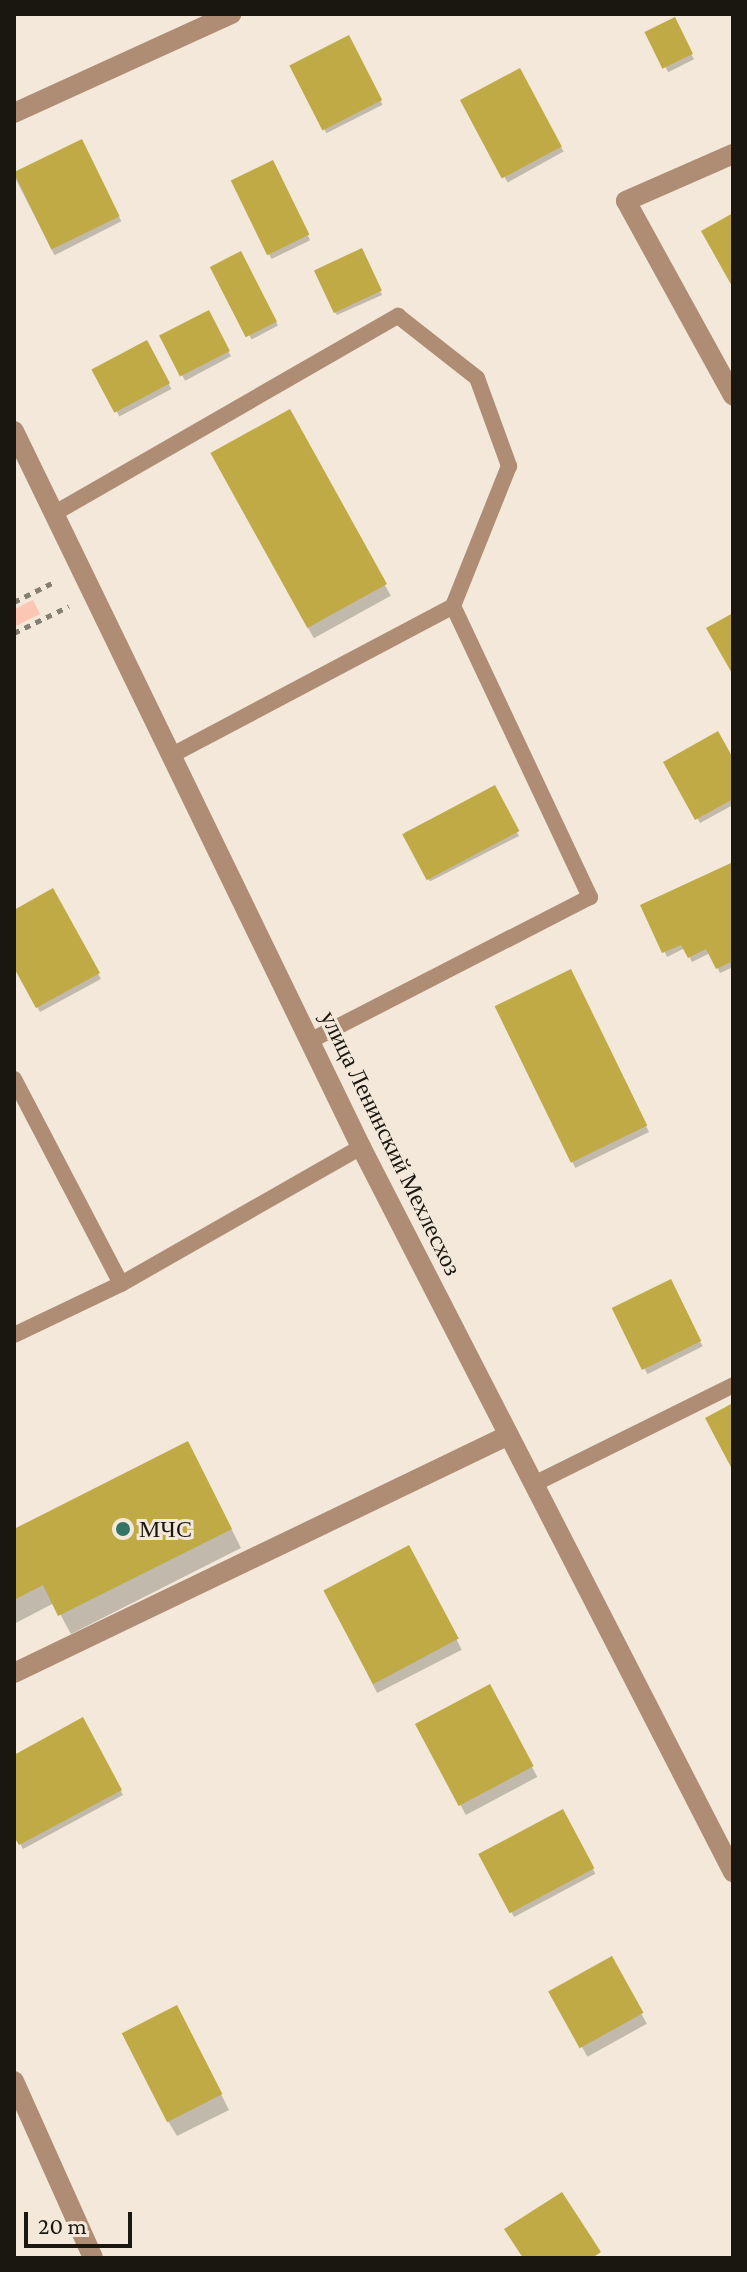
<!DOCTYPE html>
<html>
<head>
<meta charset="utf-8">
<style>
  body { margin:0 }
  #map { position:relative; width:747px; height:2272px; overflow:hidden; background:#f3e8d9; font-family:"Crimson Pro",serif }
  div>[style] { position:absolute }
  .green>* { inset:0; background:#fcc6b5 }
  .shadow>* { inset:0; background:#0003; transform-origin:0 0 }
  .building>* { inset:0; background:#c0aa46; transform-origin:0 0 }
  .path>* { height:5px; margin-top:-2.5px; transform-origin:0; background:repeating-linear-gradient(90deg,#857e73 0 6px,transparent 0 12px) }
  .lane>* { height:16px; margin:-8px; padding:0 8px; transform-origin:8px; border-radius:8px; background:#af8d74 }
  .street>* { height:20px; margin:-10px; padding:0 10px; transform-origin:10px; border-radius:10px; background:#af8d74 }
  .dots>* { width:22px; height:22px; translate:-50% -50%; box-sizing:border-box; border:4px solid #f3e8d9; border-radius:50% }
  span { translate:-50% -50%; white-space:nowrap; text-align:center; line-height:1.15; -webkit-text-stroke:6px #f3e8d9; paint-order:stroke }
  .street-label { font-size:24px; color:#1a1711 }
  .poi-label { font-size:24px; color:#1a1711 }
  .left { translate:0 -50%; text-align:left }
  .frame { position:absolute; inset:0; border:16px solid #1a1711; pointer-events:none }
  .scale { position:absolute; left:24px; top:2212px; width:108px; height:36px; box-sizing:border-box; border:4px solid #1a1711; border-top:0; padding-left:10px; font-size:24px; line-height:28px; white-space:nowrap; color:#1a1711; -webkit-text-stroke:6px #f3e8d9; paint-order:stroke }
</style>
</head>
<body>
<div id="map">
  <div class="green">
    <div style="clip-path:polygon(33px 600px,40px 614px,14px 627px,14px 609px)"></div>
  </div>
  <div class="shadow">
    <div style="left:674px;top:20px;width:44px;height:29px;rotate:63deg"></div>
    <div style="left:348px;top:37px;width:76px;height:63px;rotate:63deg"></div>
    <div style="left:519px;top:71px;width:92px;height:64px;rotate:61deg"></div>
    <div style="left:81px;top:142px;width:89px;height:75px;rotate:63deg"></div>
    <div style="left:272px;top:162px;width:87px;height:43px;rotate:64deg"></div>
    <div style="clip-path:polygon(361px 250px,382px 295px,337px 315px,334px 311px)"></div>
    <div style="left:240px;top:254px;width:81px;height:30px;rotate:62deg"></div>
    <div style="left:208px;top:313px;width:49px;height:52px;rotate:62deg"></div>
    <div style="left:147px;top:343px;width:52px;height:59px;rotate:62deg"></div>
    <div style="left:289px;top:412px;width:210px;height:88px;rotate:61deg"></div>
    <div style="clip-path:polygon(733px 762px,733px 805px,700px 823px,666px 763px)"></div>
    <div style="left:494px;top:787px;width:55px;height:100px;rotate:63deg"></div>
    <div style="clip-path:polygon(730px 865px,733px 967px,720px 973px,710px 953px,692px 962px,685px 948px,667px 957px,643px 906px)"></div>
    <div style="clip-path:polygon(52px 891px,101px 979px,40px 1012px,14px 964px,14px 912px)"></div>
    <div style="left:571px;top:972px;width:178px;height:82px;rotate:64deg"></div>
    <div style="left:670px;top:1282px;width:72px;height:62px;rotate:63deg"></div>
    <div style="clip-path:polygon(198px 1462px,241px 1548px,71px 1634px,54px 1603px,14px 1624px,14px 1531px)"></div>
    <div style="left:415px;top:1558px;width:103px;height:95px;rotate:63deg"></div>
    <div style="left:489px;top:1686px;width:103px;height:81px;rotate:62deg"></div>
    <div style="clip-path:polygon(82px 1720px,123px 1795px,23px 1849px,14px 1832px,14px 1757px)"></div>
    <div style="left:562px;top:1811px;width:71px;height:92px;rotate:62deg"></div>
    <div style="left:611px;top:1959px;width:74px;height:68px;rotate:61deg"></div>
    <div style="clip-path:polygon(185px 2022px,229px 2110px,177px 2136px,168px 2121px)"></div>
  </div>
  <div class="building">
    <div style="left:675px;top:17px;width:41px;height:34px;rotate:64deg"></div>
    <div style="left:349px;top:35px;width:73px;height:67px;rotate:63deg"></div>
    <div style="left:520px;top:68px;width:89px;height:68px;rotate:62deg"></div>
    <div style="left:82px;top:139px;width:86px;height:76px;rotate:64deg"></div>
    <div style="left:273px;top:160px;width:83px;height:47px;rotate:64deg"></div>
    <div style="clip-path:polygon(733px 213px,733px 288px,701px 231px)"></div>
    <div style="left:362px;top:248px;width:47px;height:53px;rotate:65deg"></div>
    <div style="left:241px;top:251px;width:79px;height:35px;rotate:63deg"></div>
    <div style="left:209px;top:310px;width:46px;height:56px;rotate:63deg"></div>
    <div style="left:147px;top:340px;width:49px;height:63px;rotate:62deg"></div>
    <div style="left:290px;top:409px;width:200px;height:91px;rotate:61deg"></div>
    <div style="clip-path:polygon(733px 613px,733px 675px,706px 628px)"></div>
    <div style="clip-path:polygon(718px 731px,733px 758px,733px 799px,695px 820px,663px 762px)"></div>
    <div style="left:495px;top:785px;width:52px;height:105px;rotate:62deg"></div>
    <div style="clip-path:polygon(731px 863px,733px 961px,716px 969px,706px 949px,688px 958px,681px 945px,662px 953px,640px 905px)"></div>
    <div style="clip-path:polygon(53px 888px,100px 973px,36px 1008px,14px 968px,14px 910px)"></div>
    <div style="left:571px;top:969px;width:174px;height:85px;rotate:64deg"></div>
    <div style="left:671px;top:1279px;width:69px;height:66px;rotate:64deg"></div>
    <div style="clip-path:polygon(733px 1403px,733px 1471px,705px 1418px)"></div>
    <div style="clip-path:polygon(188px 1441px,232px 1529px,58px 1616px,43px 1585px,14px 1600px,14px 1529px)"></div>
    <div style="left:409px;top:1545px;width:106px;height:97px;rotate:62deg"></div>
    <div style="left:490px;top:1684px;width:93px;height:85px;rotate:62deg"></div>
    <div style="clip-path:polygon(83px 1717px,122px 1790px,19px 1845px,14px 1837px,14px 1755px)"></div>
    <div style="left:563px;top:1809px;width:67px;height:96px;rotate:62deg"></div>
    <div style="left:612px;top:1956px;width:65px;height:73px;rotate:61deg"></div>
    <div style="left:177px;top:2005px;width:100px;height:62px;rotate:63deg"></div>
    <div style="clip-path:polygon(562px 2192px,601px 2252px,592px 2258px,523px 2258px,504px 2229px)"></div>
  </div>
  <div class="path">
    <div style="left:14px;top:602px;width:47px;rotate:-26.6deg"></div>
    <div style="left:14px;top:633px;width:61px;rotate:-26.1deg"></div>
  </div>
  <div class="lane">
    <div style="left:55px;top:513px;width:396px;rotate:-29.9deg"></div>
    <div style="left:398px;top:316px;width:100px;rotate:38.1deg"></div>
    <div style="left:477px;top:378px;width:94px;rotate:70deg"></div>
    <div style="left:509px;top:466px;width:151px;rotate:111.8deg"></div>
    <div style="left:174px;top:754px;width:316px;rotate:-27.9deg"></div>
    <div style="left:453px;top:606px;width:322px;rotate:64.8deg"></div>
    <div style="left:590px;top:897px;width:315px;rotate:152.8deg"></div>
    <div style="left:14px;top:1079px;width:231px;rotate:62.4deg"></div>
    <div style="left:14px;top:1335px;width:119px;rotate:-25.5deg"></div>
    <div style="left:121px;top:1284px;width:276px;rotate:-29.7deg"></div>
    <div style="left:534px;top:1484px;width:222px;rotate:-26.4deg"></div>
  </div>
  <div class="street">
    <div style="left:14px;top:113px;width:239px;rotate:-24.5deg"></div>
    <div style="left:733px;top:154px;width:117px;rotate:156.3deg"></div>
    <div style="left:626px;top:201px;width:222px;rotate:61.2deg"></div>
    <div style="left:14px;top:431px;width:796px;rotate:64.14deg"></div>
    <div style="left:361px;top:1147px;width:815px;rotate:62.84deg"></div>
    <div style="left:14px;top:1673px;width:549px;rotate:-25.68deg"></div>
    <div style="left:14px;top:2081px;width:194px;rotate:65.9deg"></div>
  </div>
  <div class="dots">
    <div style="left:123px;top:1529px;background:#337464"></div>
  </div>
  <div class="street-label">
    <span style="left:391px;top:1143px;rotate:64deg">улица Ленинский Мехлесхоз</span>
  </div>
  <div class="poi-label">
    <span class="left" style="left:139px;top:1529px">МЧС</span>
  </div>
  <div class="frame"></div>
  <div class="scale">20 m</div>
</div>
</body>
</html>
